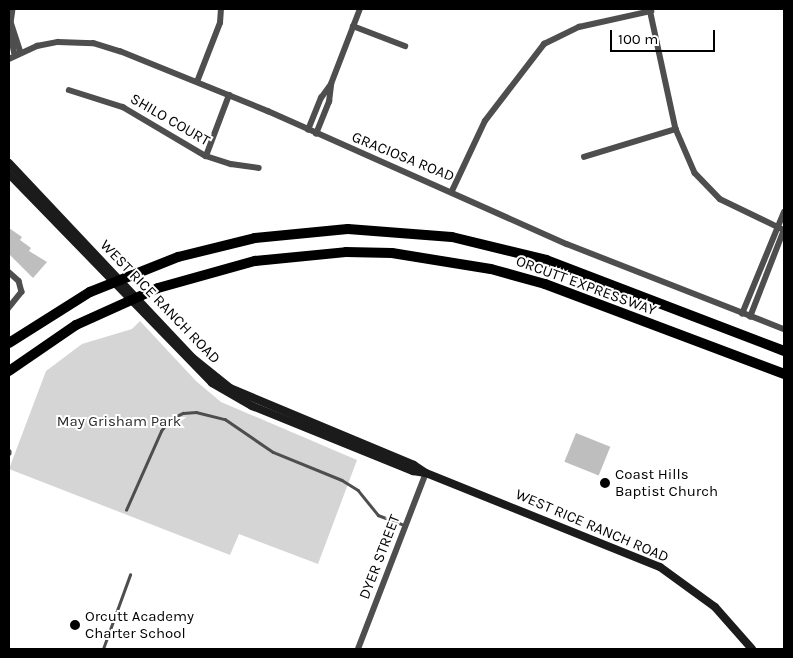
<!DOCTYPE html>
<html>
<head>
<meta charset="utf-8">
<style>
  body { margin:0 }
  #map { position:relative; width:793px; height:658px; overflow:hidden; background:#fff; font-family:Karla,sans-serif }
  div>[style] { position:absolute }
  .green>* { inset:0; background:#d5d5d5 }
  .building>* { inset:0; background:#bebebe; transform-origin:0 0 }
  .service>* { height:2.5px; margin:-1.25px; padding:0 1.25px; transform-origin:1.25px; border-radius:1.25px; background:#4e4e4e }
  .minor>* { height:5.5px; margin:-2.75px; padding:0 2.75px; transform-origin:2.75px; border-radius:2.75px; background:#4e4e4e }
  .secondary>* { height:8px; margin:-4px; padding:0 4px; transform-origin:4px; border-radius:4px; background:#1b1b1b }
  .motorway>* { height:10px; margin:-5px; padding:0 5px; transform-origin:5px; border-radius:5px; background:#000 }
  .dots>* { width:14px; height:14px; translate:-50% -50%; box-sizing:border-box; border:2px solid #fff; border-radius:50% }
  span { translate:-50% -50%; white-space:nowrap; text-align:center; line-height:1.15; -webkit-text-stroke:4px #fff; paint-order:stroke }
  .street-label { font-size:15px; color:#000 }
  .park-label { font-size:15px; color:#2c2c2c }
  .poi-label { font-size:15px; color:#000 }
  .left { translate:0 -50%; text-align:left }
  .frame { position:absolute; inset:0; border:10px solid #000; pointer-events:none }
  .scale { position:absolute; left:610px; top:30px; width:105px; height:22px; box-sizing:border-box; border:2px solid #000; border-top:0; padding-left:6px; font-size:15px; line-height:18px; white-space:nowrap; color:#000; -webkit-text-stroke:4px #fff; paint-order:stroke }
</style>
</head>
<body>
<div id="map">
  <div class="green">
    <div style="clip-path:polygon(140px 321px,196px 381px,221px 402px,357px 460px,318px 564px,239px 534px,230px 555px,9px 469px,46px 371px,82px 344px,132px 329px)"></div>
  </div>
  <div class="building">
    <div style="clip-path:polygon(9px 228px,22px 237px,20px 240px,31px 248px,29px 251px,47px 262px,33px 278px,9px 254px)"></div>
    <div style="left:576px;top:433px;width:37px;height:31px;rotate:22deg"></div>
  </div>
  <div class="service">
    <div style="left:126px;top:510px;width:86px;rotate:-66.1deg"></div>
    <div style="left:161px;top:431px;width:15px;rotate:-53deg"></div>
    <div style="left:170px;top:419px;width:14px;rotate:-25deg"></div>
    <div style="left:183px;top:413px;width:13px;rotate:-4deg"></div>
    <div style="left:196px;top:412px;width:30px;rotate:14deg"></div>
    <div style="left:225px;top:419px;width:58px;rotate:34.5deg"></div>
    <div style="left:273px;top:452px;width:74px;rotate:22.1deg"></div>
    <div style="left:342px;top:480px;width:19px;rotate:32deg"></div>
    <div style="left:358px;top:490px;width:32px;rotate:51deg"></div>
    <div style="left:378px;top:515px;width:28px;rotate:21deg"></div>
    <div style="left:103px;top:649px;width:79px;rotate:-70deg"></div>
  </div>
  <div class="minor">
    <div style="left:13px;top:9px;width:22px;rotate:98deg"></div>
    <div style="left:10px;top:31px;width:24px;rotate:78deg"></div>
    <div style="left:650px;top:9px;width:123px;rotate:77.8deg"></div>
    <div style="left:676px;top:129px;width:48px;rotate:66.6deg"></div>
    <div style="left:695px;top:173px;width:36px;rotate:46deg"></div>
    <div style="left:720px;top:199px;width:71px;rotate:25.8deg"></div>
    <div style="left:11px;top:22px;width:32px;rotate:72deg"></div>
    <div style="left:353px;top:26px;width:56px;rotate:21deg"></div>
    <div style="left:9px;top:59px;width:31px;rotate:-25deg"></div>
    <div style="left:37px;top:46px;width:21px;rotate:-11deg"></div>
    <div style="left:58px;top:42px;width:35px;rotate:2deg"></div>
    <div style="left:93px;top:43px;width:28px;rotate:17deg"></div>
    <div style="left:120px;top:51px;width:160px;rotate:22.1deg"></div>
    <div style="left:268px;top:111px;width:327px;rotate:24deg"></div>
    <div style="left:567px;top:244px;width:233px;rotate:21.4deg"></div>
    <div style="left:197px;top:82px;width:63px;rotate:-68.7deg"></div>
    <div style="left:220px;top:23px;width:14px;rotate:-86deg"></div>
    <div style="left:69px;top:90px;width:57px;rotate:17.5deg"></div>
    <div style="left:123px;top:107px;width:96px;rotate:30.6deg"></div>
    <div style="left:206px;top:156px;width:26px;rotate:18deg"></div>
    <div style="left:231px;top:164px;width:28px;rotate:8deg"></div>
    <div style="left:308px;top:130px;width:35px;rotate:-68deg"></div>
    <div style="left:321px;top:98px;width:17px;rotate:-54deg"></div>
    <div style="left:331px;top:84px;width:80px;rotate:-68.9deg"></div>
    <div style="left:316px;top:134px;width:35px;rotate:-68deg"></div>
    <div style="left:329px;top:102px;width:16px;rotate:-83deg"></div>
    <div style="left:206px;top:156px;width:65px;rotate:-69.3deg"></div>
    <div style="left:584px;top:157px;width:96px;rotate:-16.9deg"></div>
    <div style="left:452px;top:191px;width:77px;rotate:-64.8deg"></div>
    <div style="left:485px;top:121px;width:97px;rotate:-52.5deg"></div>
    <div style="left:544px;top:44px;width:39px;rotate:-26deg"></div>
    <div style="left:579px;top:27px;width:74px;rotate:-12.5deg"></div>
    <div style="left:9px;top:272px;width:13px;rotate:42deg"></div>
    <div style="left:19px;top:281px;width:11px;rotate:75deg"></div>
    <div style="left:22px;top:292px;width:21px;rotate:129deg"></div>
    <div style="left:742px;top:314px;width:110px;rotate:-67.6deg"></div>
    <div style="left:750px;top:317px;width:93px;rotate:-68.7deg"></div>
    <div style="left:9px;top:452px;width:1px;rotate:90deg"></div>
    <div style="left:358px;top:649px;width:189px;rotate:-68.9deg"></div>
  </div>
  <div class="secondary">
    <div style="left:9px;top:163px;width:268px;rotate:46.7deg"></div>
    <div style="left:193px;top:358px;width:48px;rotate:39deg"></div>
    <div style="left:230px;top:388px;width:199px;rotate:22.7deg"></div>
    <div style="left:414px;top:465px;width:14px;rotate:34deg"></div>
    <div style="left:426px;top:473px;width:252px;rotate:21.9deg"></div>
    <div style="left:660px;top:567px;width:68px;rotate:36deg"></div>
    <div style="left:715px;top:607px;width:56px;rotate:48.6deg"></div>
    <div style="left:9px;top:174px;width:291px;rotate:45.8deg"></div>
    <div style="left:212px;top:383px;width:46px;rotate:29.9deg"></div>
    <div style="left:252px;top:406px;width:174px;rotate:22deg"></div>
    <div style="left:413px;top:471px;width:11px;rotate:10deg"></div>
  </div>
  <div class="motorway">
    <div style="left:9px;top:343px;width:96px;rotate:-32.2deg"></div>
    <div style="left:90px;top:292px;width:95px;rotate:-21.7deg"></div>
    <div style="left:178px;top:257px;width:79px;rotate:-13.9deg"></div>
    <div style="left:255px;top:238px;width:93px;rotate:-5.5deg"></div>
    <div style="left:348px;top:229px;width:104px;rotate:4.4deg"></div>
    <div style="left:452px;top:237px;width:97px;rotate:13.7deg"></div>
    <div style="left:546px;top:260px;width:255px;rotate:20.9deg"></div>
    <div style="left:9px;top:371px;width:81px;rotate:-34.5deg"></div>
    <div style="left:76px;top:325px;width:90px;rotate:-24.3deg"></div>
    <div style="left:158px;top:288px;width:101px;rotate:-15.6deg"></div>
    <div style="left:255px;top:261px;width:91px;rotate:-5.6deg"></div>
    <div style="left:346px;top:252px;width:46px;rotate:1.2deg"></div>
    <div style="left:392px;top:253px;width:100px;rotate:9.2deg"></div>
    <div style="left:491px;top:269px;width:56px;rotate:15.5deg"></div>
    <div style="left:545px;top:284px;width:255px;rotate:20.6deg"></div>
  </div>
  <div class="dots">
    <div style="left:605px;top:483px;background:#000"></div>
    <div style="left:75px;top:625px;background:#000"></div>
  </div>
  <div class="street-label">
    <span style="left:170px;top:120px;rotate:30deg">SHILO COURT</span>
    <span style="left:403px;top:157px;rotate:22deg">GRACIOSA ROAD</span>
    <span style="left:586px;top:286px;rotate:20deg">ORCUTT EXPRESSWAY</span>
    <span style="left:160px;top:302px;rotate:46deg">WEST RICE RANCH ROAD</span>
    <span style="left:592px;top:526px;rotate:23deg">WEST RICE RANCH ROAD</span>
    <span style="left:380px;top:557px;rotate:-69deg">DYER STREET</span>
  </div>
  <div class="park-label">
    <span style="left:119px;top:422px">May Grisham Park</span>
  </div>
  <div class="poi-label">
    <span class="left" style="left:615px;top:483px">Coast Hills<br>Baptist Church</span>
    <span class="left" style="left:85px;top:625px">Orcutt Academy<br>Charter School</span>
  </div>
  <div class="frame"></div>
  <div class="scale">100 m</div>
</div>
</body>
</html>
